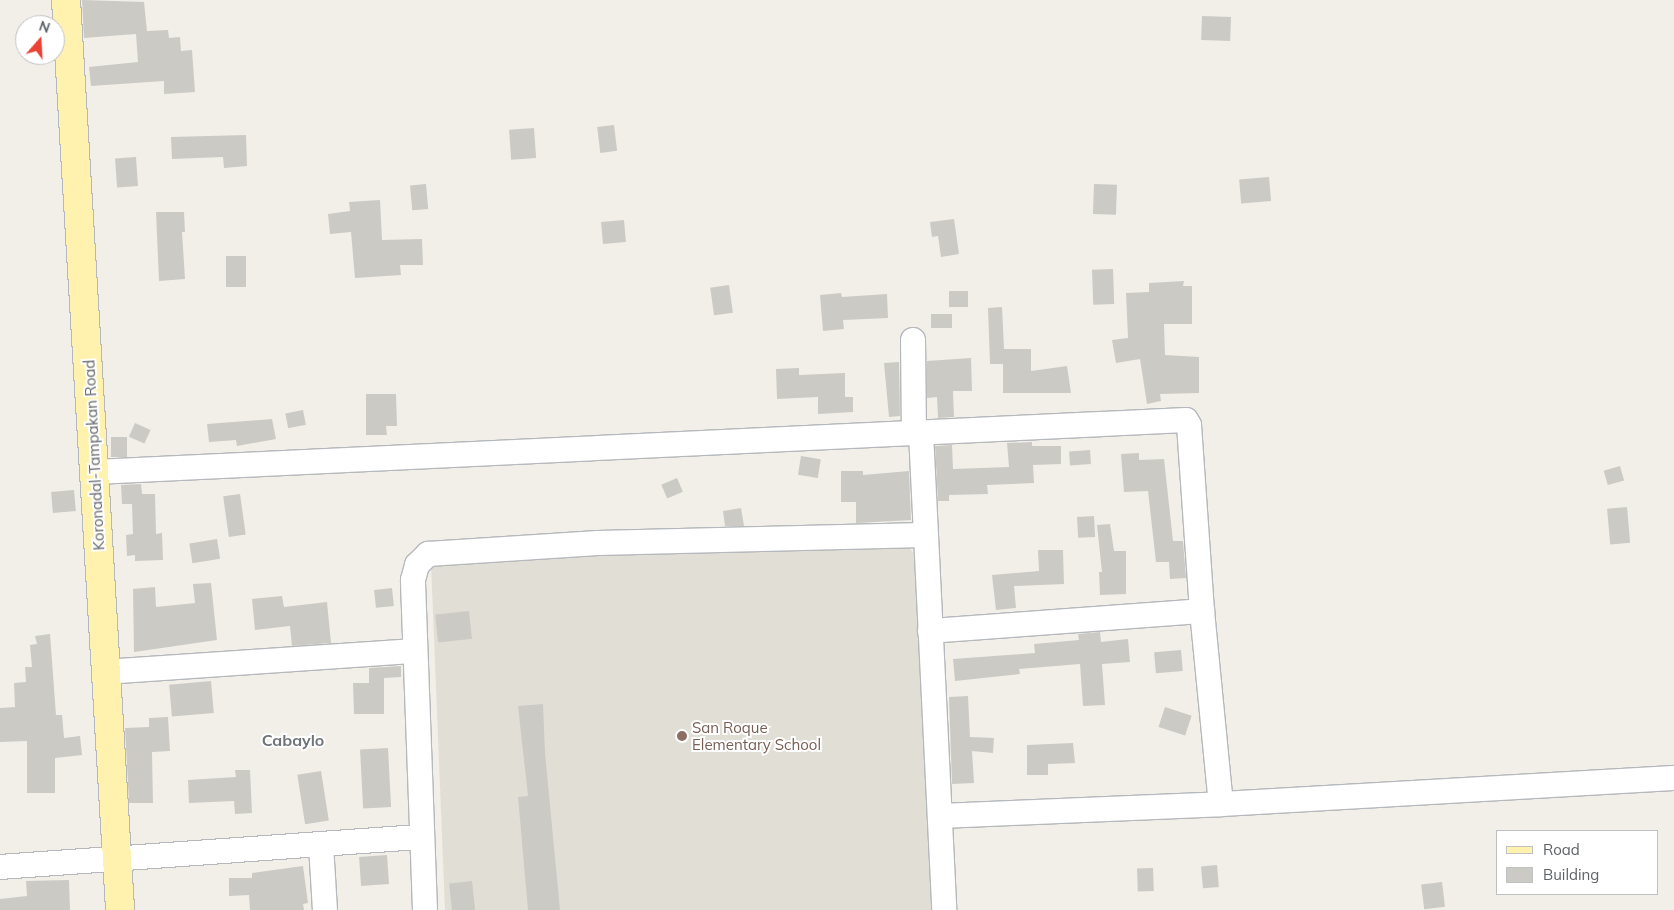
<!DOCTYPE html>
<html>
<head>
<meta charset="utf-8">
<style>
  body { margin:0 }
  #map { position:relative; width:1674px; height:910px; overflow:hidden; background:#f1efe8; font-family:Mulish,sans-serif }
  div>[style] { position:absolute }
  .education>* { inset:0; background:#e1ded6 }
  .building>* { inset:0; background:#cccac5; transform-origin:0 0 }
  .roads { filter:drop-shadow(1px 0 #b5b8bc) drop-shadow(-1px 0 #b5b8bc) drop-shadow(0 1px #b5b8bc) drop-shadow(0 -1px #b5b8bc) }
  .minor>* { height:24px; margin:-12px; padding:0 12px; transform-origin:12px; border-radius:12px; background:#fff }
  .major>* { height:28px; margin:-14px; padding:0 14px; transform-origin:14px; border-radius:14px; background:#fff2af }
  .dots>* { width:14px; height:14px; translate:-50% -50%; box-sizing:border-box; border:2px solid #fff; border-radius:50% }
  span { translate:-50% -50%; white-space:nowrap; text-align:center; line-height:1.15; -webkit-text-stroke:4px #fff; paint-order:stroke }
  .street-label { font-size:15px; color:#5f6368 }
  .education-label { font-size:15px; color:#785e54 }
  .left { translate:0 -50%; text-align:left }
  .neighbourhood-label { font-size:16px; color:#70757a; font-weight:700 }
  .legend { position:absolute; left:1496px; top:830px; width:162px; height:65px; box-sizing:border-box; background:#fff; border:1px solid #bfc1c3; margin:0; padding:6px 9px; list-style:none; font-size:15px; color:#5f6368 }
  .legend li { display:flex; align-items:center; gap:10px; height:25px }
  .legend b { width:25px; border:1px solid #bfc1c3 }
  .north { position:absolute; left:15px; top:15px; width:50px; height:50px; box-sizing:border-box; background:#fff; border:1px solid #bfc1c3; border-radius:50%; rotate:19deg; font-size:14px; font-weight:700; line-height:20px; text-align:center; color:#5f6368 }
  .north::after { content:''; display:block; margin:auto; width:18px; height:22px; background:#ea4335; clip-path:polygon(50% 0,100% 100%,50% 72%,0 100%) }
</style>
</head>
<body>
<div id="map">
  <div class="education">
    <div style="clip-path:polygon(905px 543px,921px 562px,932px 910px,445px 910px,431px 563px)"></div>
  </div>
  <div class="building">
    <div style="clip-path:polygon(82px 0,144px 2px,147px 31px,168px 30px,169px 38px,180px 37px,181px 51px,192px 50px,195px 92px,164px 94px,164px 81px,91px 86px,89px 67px,138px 62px,136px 34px,84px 38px)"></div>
    <div style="left:1202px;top:16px;width:29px;height:24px;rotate:2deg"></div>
    <div style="left:614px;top:125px;width:26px;height:17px;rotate:83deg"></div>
    <div style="left:534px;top:128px;width:30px;height:25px;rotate:86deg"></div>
    <div style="clip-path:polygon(246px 135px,247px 166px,224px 168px,223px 157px,172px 159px,171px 137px)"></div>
    <div style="left:136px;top:157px;width:29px;height:21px;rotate:86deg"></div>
    <div style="left:1269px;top:177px;width:24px;height:30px;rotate:85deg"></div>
    <div style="left:426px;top:184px;width:25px;height:16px;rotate:85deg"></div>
    <div style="left:1094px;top:184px;width:23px;height:30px;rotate:2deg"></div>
    <div style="clip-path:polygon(380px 200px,382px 240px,422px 239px,423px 265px,400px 265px,401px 275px,355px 278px,351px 232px,330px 234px,328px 214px,350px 211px,349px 202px)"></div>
    <div style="clip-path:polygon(156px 212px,184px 212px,185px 232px,182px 232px,185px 279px,159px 281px)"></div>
    <div style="clip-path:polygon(954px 219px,959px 254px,941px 257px,938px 236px,932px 237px,930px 222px)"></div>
    <div style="left:624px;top:220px;width:22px;height:23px;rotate:85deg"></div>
    <div style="left:226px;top:256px;width:20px;height:31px"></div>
    <div style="left:1113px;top:269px;width:35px;height:21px;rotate:88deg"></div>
    <div style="clip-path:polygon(1184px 281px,1183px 286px,1192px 286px,1192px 324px,1164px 324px,1165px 355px,1199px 357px,1199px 393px,1160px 394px,1161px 401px,1147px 404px,1140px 359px,1116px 363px,1112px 340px,1128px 338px,1126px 293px,1149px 292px,1149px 283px)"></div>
    <div style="left:729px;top:285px;width:28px;height:19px;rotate:82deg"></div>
    <div style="left:968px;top:291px;width:16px;height:19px;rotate:90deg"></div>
    <div style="clip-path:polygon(841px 293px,842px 297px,887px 294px,888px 318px,843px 320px,844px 329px,823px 331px,820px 295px)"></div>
    <div style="clip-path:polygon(1002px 307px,1004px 349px,1031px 349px,1031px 371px,1067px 366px,1071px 393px,1003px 393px,1003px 364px,990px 364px,988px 308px)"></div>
    <div style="left:931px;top:314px;width:21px;height:14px"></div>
    <div style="clip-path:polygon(971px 358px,972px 391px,953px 391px,954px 417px,938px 418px,937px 397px,927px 398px,927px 361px)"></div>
    <div style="clip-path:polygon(899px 362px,900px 416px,889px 417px,884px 363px)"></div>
    <div style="clip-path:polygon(799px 368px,799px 375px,845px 373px,845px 397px,853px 397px,853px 412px,818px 414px,818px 397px,777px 399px,776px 369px)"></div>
    <div style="clip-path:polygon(366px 394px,396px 394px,397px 426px,386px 426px,387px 435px,366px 435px)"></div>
    <div style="left:303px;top:410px;width:15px;height:18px;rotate:79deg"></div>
    <div style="clip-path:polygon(272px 419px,276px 439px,237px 446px,236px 440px,209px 442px,207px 424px)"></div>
    <div style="left:135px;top:423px;width:17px;height:15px;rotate:24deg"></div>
    <div style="left:111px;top:437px;width:16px;height:20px"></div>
    <div style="clip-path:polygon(1032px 442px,1032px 446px,1061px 446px,1061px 464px,1033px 465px,1034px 483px,987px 485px,988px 494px,949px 495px,949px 501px,938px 501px,935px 446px,952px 445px,953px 469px,1009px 467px,1007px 443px)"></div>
    <div style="left:1090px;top:450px;width:14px;height:21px;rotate:86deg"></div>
    <div style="clip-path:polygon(1139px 453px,1139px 460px,1164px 459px,1173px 541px,1183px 541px,1186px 578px,1170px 579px,1169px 562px,1156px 562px,1148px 491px,1124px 492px,1121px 454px)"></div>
    <div style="left:801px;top:456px;width:20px;height:19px;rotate:9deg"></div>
    <div style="left:1620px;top:466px;width:15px;height:17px;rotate:74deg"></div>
    <div style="clip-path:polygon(841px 471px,863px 471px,863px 475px,909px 471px,911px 520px,856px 523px,856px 502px,841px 502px)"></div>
    <div style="left:677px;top:478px;width:15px;height:17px;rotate:67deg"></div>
    <div style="clip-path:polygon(141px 484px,142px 494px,155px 494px,156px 534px,162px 533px,163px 560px,135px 561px,135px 555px,127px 556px,126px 535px,133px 534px,132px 504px,122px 504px,121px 485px)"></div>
    <div style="left:74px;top:490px;width:21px;height:23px;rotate:85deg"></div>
    <div style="left:240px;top:494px;width:41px;height:17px;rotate:82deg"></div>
    <div style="left:1627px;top:507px;width:36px;height:20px;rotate:85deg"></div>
    <div style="clip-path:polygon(741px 508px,744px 526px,725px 526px,723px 511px)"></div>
    <div style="left:1094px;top:516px;width:21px;height:17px;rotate:87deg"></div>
    <div style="clip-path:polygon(1110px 524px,1114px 551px,1126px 551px,1126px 594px,1100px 595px,1099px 572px,1102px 572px,1097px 525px)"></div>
    <div style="left:217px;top:539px;width:20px;height:28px;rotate:81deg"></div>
    <div style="clip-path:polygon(1038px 550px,1063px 550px,1064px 584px,1014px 586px,1016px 608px,996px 610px,992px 575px,1039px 571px)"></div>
    <div style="clip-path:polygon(211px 583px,217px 640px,134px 652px,133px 589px,155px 587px,156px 607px,195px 603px,193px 584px)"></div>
    <div style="left:392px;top:588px;width:18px;height:18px;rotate:84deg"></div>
    <div style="clip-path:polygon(282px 596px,284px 607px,327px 602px,331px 643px,292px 646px,290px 626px,255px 630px,252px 599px)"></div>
    <div style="left:469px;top:611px;width:28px;height:34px;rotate:84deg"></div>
    <div style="clip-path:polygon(1100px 632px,1101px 642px,1128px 639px,1130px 662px,1102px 664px,1105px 705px,1083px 706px,1080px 664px,1019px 669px,1020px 674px,955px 681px,953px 659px,1035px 653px,1034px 644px,1079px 640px,1078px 634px)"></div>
    <div style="clip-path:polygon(50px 634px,56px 715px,62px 715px,64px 738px,80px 736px,82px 755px,55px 758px,55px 793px,27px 793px,27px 741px,0 742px,0 708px,15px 707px,14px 683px,26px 682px,25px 667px,32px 667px,30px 645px,37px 644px,35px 636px)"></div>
    <div style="left:1181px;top:650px;width:21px;height:27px;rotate:85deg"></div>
    <div style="clip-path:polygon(401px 666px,401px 677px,384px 678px,384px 714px,354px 714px,353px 683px,369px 683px,369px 668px)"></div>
    <div style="left:211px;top:681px;width:32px;height:42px;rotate:85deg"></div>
    <div style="clip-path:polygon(968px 696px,970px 737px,994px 738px,993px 753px,972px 751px,974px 783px,952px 784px,949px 697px)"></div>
    <div style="clip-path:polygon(543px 704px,545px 753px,560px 910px,528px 910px,518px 797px,528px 796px,518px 706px)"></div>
    <div style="left:1165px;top:707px;width:28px;height:21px;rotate:18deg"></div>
    <div style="clip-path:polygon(168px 717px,170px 751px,152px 752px,153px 803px,129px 803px,125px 728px,149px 727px,149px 718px)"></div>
    <div style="clip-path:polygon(1073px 743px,1075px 763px,1048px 764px,1048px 775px,1027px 775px,1027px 745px)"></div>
    <div style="left:388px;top:748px;width:59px;height:28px;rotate:87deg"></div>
    <div style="clip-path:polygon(235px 770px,250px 770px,252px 813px,235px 814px,234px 801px,189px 803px,188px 780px,236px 777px)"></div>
    <div style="left:321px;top:771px;width:50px;height:24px;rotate:81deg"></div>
    <div style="left:387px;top:855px;width:29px;height:28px;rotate:86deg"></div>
    <div style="left:1217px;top:865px;width:22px;height:16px;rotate:85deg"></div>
    <div style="clip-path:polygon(303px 866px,308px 903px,303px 904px,304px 910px,250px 910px,249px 895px,229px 896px,229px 878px,252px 878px,252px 873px)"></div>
    <div style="left:1153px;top:868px;width:23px;height:16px;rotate:88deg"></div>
    <div style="clip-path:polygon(69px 880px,70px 910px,0 910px,0 899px,27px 896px,26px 881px)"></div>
    <div style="left:472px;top:881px;width:29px;height:23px;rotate:84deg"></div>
    <div style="left:1442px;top:882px;width:25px;height:21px;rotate:83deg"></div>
  </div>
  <div class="roads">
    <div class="minor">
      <div style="left:913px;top:340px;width:93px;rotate:89.4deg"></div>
      <div style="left:921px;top:433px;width:478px;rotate:87.2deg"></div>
      <div style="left:95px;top:472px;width:1092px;rotate:-2.73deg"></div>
      <div style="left:1186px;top:420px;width:6px;rotate:59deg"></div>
      <div style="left:1189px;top:425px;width:186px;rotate:86deg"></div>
      <div style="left:1202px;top:611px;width:194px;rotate:84.4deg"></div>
      <div style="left:930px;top:631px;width:273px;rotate:-4.2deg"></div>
      <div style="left:105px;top:672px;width:310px;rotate:-3.9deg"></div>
      <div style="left:940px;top:816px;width:281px;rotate:-2.4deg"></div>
      <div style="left:1221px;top:804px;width:454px;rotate:-3.3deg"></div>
      <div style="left:321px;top:845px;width:65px;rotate:86.5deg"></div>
      <div style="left:0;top:867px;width:422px;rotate:-4.1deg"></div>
      <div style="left:425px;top:910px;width:330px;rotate:-92.1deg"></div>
      <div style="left:413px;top:580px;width:16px;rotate:-75deg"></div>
      <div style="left:417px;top:565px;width:16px;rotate:-45deg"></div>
      <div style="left:428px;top:554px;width:170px;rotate:-3.7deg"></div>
      <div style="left:598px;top:543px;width:326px;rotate:-1.4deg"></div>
    </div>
    <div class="major">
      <div style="left:66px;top:0;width:912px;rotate:86.6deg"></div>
    </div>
  </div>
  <div class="dots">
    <div style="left:682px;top:736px;background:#8d6e63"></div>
  </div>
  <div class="street-label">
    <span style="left:94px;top:455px;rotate:-93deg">Koronadal-Tampakan Road</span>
  </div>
  <div class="education-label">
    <span class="left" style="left:692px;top:736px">San Roque<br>Elementary School</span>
  </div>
  <div class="neighbourhood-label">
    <span style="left:293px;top:740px">Cabaylo</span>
  </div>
  <ul class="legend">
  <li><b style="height:6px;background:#fff2af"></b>Road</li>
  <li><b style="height:14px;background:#cccac5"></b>Building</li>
  </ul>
  <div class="north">N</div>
</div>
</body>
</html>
